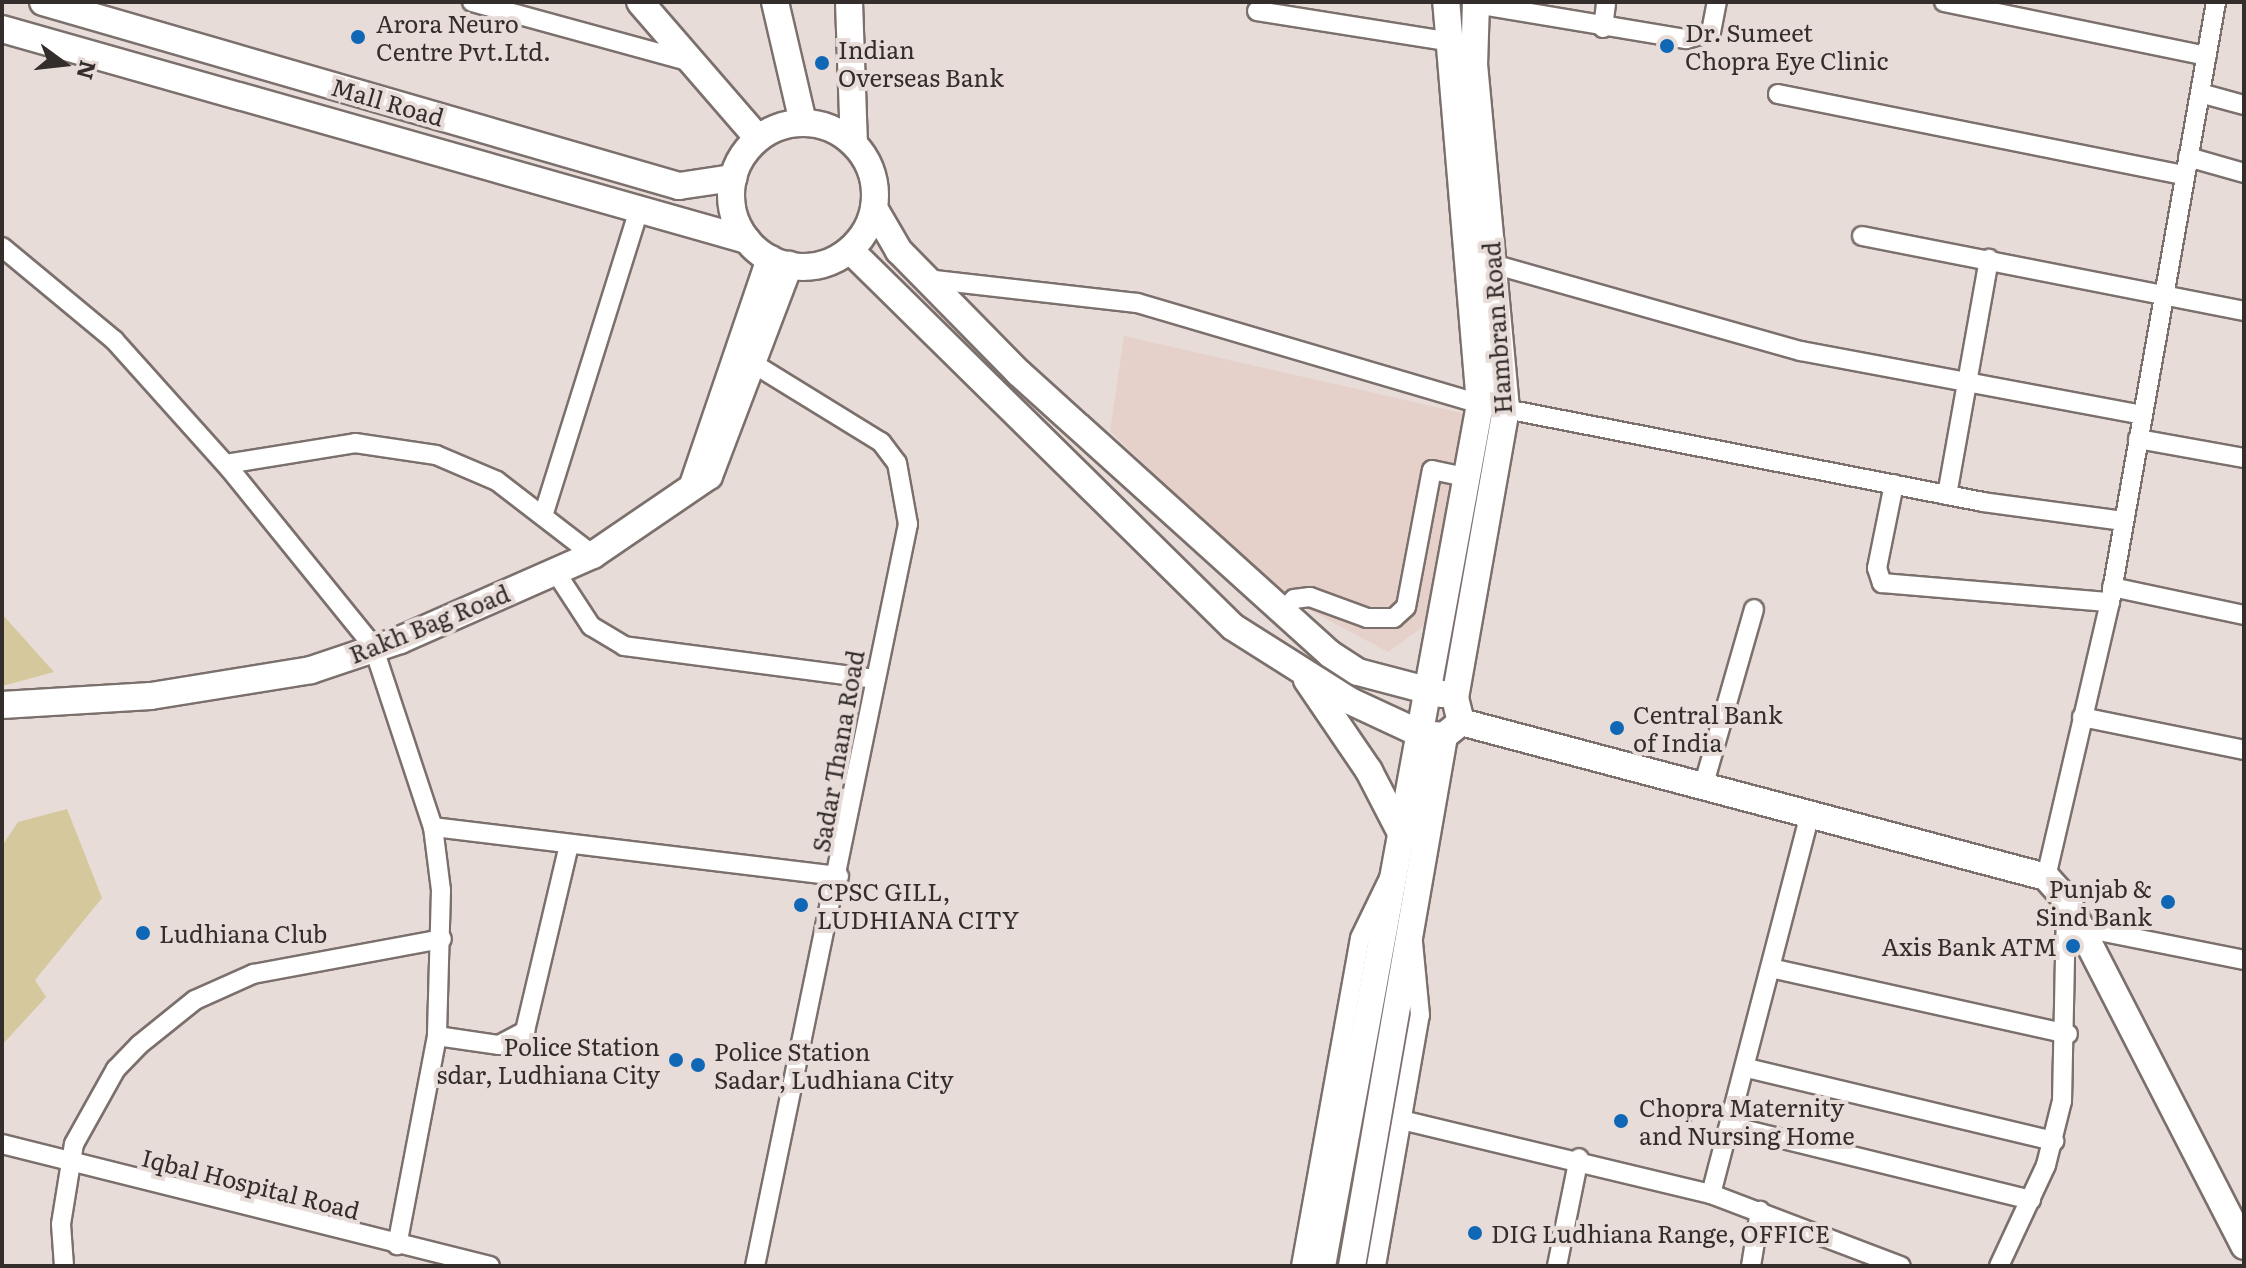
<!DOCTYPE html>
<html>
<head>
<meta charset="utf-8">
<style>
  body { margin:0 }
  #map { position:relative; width:2246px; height:1268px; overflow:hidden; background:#e8dcd8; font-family:Literata,serif }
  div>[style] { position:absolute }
  .built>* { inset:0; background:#e5d0ca }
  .green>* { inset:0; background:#d4c89c }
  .roads { filter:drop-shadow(2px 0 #7b706c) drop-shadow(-2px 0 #7b706c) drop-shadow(0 2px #7b706c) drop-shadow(0 -2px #7b706c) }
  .street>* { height:18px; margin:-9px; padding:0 9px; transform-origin:9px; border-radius:9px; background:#fff }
  .secondary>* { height:26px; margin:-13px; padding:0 13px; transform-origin:13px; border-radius:13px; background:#fff }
  .secondary>.ring { margin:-13px; padding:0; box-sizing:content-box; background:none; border:26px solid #fff; border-radius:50% }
  .dots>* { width:22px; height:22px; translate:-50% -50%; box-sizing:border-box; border:4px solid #e8dcd8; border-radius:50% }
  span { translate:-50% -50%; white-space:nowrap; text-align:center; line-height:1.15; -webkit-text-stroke:8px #e8dcd8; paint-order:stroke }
  .poi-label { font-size:24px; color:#332e2c }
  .left { translate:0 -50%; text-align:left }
  .right { translate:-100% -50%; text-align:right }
  .street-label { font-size:24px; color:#332e2c }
  .frame { position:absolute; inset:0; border:4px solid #332e2c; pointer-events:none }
  .north { position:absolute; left:24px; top:24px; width:80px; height:80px; -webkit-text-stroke:6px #e8dcd8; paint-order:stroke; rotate:105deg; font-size:22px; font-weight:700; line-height:32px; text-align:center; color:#332e2c }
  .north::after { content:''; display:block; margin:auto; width:28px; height:36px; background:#332e2c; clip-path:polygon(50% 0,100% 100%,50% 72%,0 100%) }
</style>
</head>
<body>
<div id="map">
  <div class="built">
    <div style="clip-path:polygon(1124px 336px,1466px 414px,1431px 621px,1388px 652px,1278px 593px,1110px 431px)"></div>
  </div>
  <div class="green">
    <div style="clip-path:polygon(2px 614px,54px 672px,2px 686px)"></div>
    <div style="clip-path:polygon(67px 809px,102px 898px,35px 980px,46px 997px,2px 1045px,2px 846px,18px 822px)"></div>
  </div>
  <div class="roads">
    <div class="street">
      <div style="left:472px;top:2px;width:227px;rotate:15.3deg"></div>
      <div style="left:1944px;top:2px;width:268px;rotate:11.6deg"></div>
      <div style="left:1476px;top:4px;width:213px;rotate:9.5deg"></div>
      <div style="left:1686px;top:39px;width:26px;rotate:-16deg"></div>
      <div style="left:1711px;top:32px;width:31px;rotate:-79deg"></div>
      <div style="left:1257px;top:11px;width:192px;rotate:9deg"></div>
      <div style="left:1603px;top:28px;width:26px;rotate:-83deg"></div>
      <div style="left:2200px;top:93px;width:46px;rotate:15.3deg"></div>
      <div style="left:1778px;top:94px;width:415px;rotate:11.3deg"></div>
      <div style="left:2188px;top:157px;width:58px;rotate:15.9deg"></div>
      <div style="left:1862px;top:236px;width:389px;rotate:11.1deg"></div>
      <div style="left:2px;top:247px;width:146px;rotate:39.7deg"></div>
      <div style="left:114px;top:340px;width:172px;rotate:48.1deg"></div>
      <div style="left:229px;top:468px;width:229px;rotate:51deg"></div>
      <div style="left:373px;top:646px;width:191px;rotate:71.7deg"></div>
      <div style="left:433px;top:827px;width:64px;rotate:82.8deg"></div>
      <div style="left:441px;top:890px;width:146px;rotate:91.6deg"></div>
      <div style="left:437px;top:1036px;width:213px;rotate:100.8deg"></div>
      <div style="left:1493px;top:264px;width:320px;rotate:15.8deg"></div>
      <div style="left:1801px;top:351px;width:347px;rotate:10.6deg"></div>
      <div style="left:926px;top:279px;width:212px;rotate:6.5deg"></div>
      <div style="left:1137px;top:303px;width:358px;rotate:16.4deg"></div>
      <div style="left:1480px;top:404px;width:512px;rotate:11.02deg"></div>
      <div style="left:1983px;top:502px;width:142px;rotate:7.7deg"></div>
      <div style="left:754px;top:364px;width:149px;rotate:31.6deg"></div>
      <div style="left:881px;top:442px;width:26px;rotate:53deg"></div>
      <div style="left:897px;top:463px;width:62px;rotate:79.8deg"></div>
      <div style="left:908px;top:524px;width:758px;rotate:101.65deg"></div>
      <div style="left:2138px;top:439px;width:108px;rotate:10.2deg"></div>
      <div style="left:226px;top:464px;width:131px;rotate:-9.2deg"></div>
      <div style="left:355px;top:443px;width:82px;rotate:8.4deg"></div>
      <div style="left:436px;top:455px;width:66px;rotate:23.1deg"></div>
      <div style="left:497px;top:481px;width:121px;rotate:37.6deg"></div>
      <div style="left:1894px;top:484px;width:86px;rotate:101.4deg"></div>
      <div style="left:1877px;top:568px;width:16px;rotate:72deg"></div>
      <div style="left:1882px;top:583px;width:229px;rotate:4.8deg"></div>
      <div style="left:1947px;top:495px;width:240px;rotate:-79.9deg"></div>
      <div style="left:543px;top:516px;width:322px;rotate:-72.6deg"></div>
      <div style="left:555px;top:571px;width:66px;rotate:56.8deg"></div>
      <div style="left:591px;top:626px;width:39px;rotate:31deg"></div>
      <div style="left:624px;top:646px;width:251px;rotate:7.5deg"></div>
      <div style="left:2112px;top:587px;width:135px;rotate:12deg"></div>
      <div style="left:1283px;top:611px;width:16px;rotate:-47deg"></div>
      <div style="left:1294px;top:599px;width:16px;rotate:-7deg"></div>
      <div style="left:1310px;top:597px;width:61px;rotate:20.2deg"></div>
      <div style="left:1367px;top:618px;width:27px"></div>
      <div style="left:1394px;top:618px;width:16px;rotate:-43deg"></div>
      <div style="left:1406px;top:607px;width:139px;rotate:-79.3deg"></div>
      <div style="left:1432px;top:470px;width:35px;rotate:12deg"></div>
      <div style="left:2082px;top:717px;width:165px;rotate:11.5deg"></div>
      <div style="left:1703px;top:787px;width:185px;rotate:-74deg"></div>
      <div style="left:433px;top:827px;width:409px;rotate:6.9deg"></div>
      <div style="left:2046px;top:877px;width:282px;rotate:-76.9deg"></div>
      <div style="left:2110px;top:602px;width:609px;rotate:-79.98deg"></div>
      <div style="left:2079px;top:927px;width:168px;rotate:11.3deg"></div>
      <div style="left:1775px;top:969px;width:300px;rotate:12.5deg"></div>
      <div style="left:437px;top:1036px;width:63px;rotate:8.3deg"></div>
      <div style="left:499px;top:1045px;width:30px;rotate:-28deg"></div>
      <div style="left:525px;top:1031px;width:191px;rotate:-76.7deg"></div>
      <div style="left:1747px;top:1068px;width:316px;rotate:13.4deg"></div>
      <div style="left:1402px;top:1120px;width:318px;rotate:13.5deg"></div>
      <div style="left:1711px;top:1194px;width:203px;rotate:20.8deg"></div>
      <div style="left:1730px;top:1126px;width:310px;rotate:13.8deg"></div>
      <div style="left:2px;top:1144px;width:503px;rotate:14.04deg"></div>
      <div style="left:1711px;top:1194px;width:393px;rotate:-75.4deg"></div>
      <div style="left:64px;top:1266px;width:42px;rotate:-94.1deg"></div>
      <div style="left:61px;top:1224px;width:81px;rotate:-80.8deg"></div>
      <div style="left:74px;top:1144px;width:86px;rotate:-60.8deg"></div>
      <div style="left:116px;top:1069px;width:33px;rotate:-46deg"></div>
      <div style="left:139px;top:1045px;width:72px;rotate:-38.8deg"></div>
      <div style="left:195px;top:1000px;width:64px;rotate:-24.1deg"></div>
      <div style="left:253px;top:974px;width:192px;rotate:-10.5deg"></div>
      <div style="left:1301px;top:1266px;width:333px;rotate:-79.8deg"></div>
      <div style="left:1360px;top:938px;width:71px;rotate:-64.2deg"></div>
      <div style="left:1376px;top:1266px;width:255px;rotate:-80.1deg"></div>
      <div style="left:1420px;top:1015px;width:73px;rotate:-95.5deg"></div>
      <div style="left:1557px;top:1266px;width:110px;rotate:-78.5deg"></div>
      <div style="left:1751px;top:1266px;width:56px;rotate:-80.7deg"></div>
      <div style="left:1999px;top:1266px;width:111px;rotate:-65deg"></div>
      <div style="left:2046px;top:1165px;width:66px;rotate:-76deg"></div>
      <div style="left:2062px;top:1101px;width:195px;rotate:-88.8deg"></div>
    </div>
    <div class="secondary">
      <div style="left:43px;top:2px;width:662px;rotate:16.14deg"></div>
      <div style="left:679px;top:186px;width:55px;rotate:-8.4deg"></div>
      <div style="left:640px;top:2px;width:180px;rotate:49.1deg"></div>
      <div style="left:775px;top:2px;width:123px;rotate:76.9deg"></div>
      <div style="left:849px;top:2px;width:141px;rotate:88deg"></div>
      <div style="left:2px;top:29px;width:774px;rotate:15.81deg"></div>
      <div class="ring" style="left:731px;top:123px;width:118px;height:118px"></div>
      <div style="left:874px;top:208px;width:50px;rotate:59.8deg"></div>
      <div style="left:899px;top:251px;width:171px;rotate:45.5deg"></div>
      <div style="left:1019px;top:373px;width:419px;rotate:42.1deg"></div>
      <div style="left:1330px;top:654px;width:33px;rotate:33deg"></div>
      <div style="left:1358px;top:672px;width:87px;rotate:14.7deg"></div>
      <div style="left:850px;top:250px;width:537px;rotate:44.55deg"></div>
      <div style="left:1233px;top:627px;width:138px;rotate:32.3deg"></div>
      <div style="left:1350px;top:701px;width:78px;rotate:24.9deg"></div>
      <div style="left:1421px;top:734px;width:23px;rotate:5deg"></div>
      <div style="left:1444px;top:736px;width:22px;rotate:-39deg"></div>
      <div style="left:1461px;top:722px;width:25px;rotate:-104deg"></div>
      <div style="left:1455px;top:698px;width:293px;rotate:-80deg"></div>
      <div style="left:1506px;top:409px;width:344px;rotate:-95.3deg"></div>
      <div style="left:1474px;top:66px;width:64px;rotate:-88.2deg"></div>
      <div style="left:693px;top:485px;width:239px;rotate:-71.2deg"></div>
      <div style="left:1307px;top:680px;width:110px;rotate:55.7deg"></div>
      <div style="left:1369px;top:771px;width:74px;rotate:62.7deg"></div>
      <div style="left:2px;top:705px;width:149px;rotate:-3.5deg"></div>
      <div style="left:151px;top:696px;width:162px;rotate:-9.2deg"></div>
      <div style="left:311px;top:670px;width:94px;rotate:-18.6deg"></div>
      <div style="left:400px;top:640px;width:211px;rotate:-23.8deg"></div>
      <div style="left:593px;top:555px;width:140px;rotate:-34.3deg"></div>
      <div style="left:709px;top:476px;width:226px;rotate:-69.2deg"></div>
      <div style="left:1461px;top:722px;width:605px;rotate:14.84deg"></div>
      <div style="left:2046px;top:877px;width:30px;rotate:48deg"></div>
      <div style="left:2066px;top:899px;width:390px;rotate:62.8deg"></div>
      <div style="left:1322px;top:1266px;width:876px;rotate:-79.61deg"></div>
      <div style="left:1480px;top:404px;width:403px;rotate:-94.8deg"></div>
      <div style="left:1352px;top:1266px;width:538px;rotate:-80.15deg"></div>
    </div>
  </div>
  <div class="dots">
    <div style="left:358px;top:37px;background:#1067b5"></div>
    <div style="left:1667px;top:46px;background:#1067b5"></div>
    <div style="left:822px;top:63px;background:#1067b5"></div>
    <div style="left:1617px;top:728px;background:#1067b5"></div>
    <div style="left:2168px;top:902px;background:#1067b5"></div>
    <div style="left:801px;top:905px;background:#1067b5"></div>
    <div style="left:143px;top:933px;background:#1067b5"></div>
    <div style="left:2073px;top:946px;background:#1067b5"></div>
    <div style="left:676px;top:1060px;background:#1067b5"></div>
    <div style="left:698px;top:1065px;background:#1067b5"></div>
    <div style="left:1621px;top:1121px;background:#1067b5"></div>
    <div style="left:1475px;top:1233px;background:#1067b5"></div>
  </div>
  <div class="poi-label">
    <span class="left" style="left:376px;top:37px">Arora Neuro<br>Centre Pvt.Ltd.</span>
    <span class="left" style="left:1685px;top:46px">Dr. Sumeet<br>Chopra Eye Clinic</span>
    <span class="left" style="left:838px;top:63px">Indian<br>Overseas Bank</span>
    <span class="left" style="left:1633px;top:728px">Central Bank<br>of India</span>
    <span class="right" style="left:2152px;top:902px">Punjab &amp;<br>Sind Bank</span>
    <span class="left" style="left:817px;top:905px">CPSC GILL,<br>LUDHIANA CITY</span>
    <span class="left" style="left:159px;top:933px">Ludhiana Club</span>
    <span class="right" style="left:2057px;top:946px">Axis Bank ATM</span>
    <span class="right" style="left:660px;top:1060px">Police Station<br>sdar, Ludhiana City</span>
    <span class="left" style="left:714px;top:1065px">Police Station<br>Sadar, Ludhiana City</span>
    <span class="left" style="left:1639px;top:1121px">Chopra Maternity<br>and Nursing Home</span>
    <span class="left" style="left:1491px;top:1233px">DIG Ludhiana Range, OFFICE</span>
  </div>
  <div class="street-label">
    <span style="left:388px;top:101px;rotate:16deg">Mall Road</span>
    <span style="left:1496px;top:328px;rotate:-94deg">Hambran Road</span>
    <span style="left:429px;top:623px;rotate:-22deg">Rakh Bag Road</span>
    <span style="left:837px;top:751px;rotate:-80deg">Sadar Thana Road</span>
    <span style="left:251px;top:1183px;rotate:14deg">Iqbal Hospital Road</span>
  </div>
  <div class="frame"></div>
  <div class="north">N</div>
</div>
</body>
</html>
